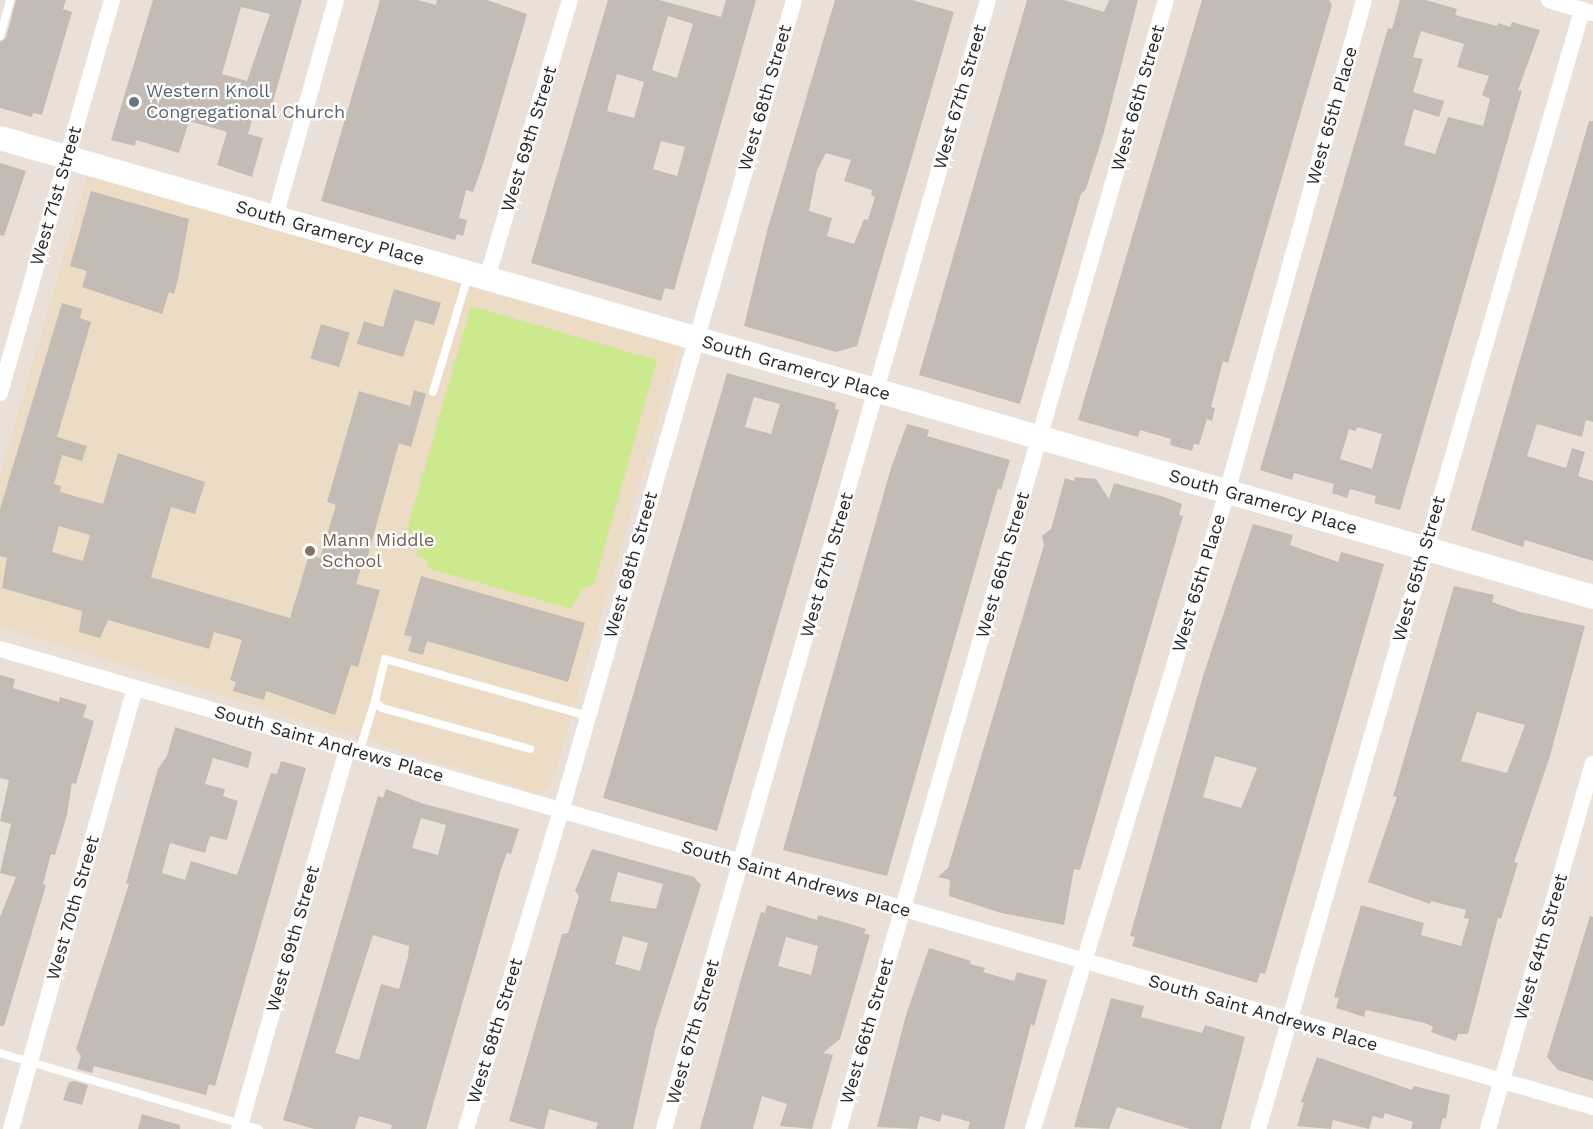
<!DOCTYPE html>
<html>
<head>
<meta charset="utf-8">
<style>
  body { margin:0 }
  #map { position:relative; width:1593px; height:1129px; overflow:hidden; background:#eae0d8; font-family:"Work Sans",sans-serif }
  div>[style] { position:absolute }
  .education>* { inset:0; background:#ecdcc6 }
  .pitch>* { inset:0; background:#cce98e }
  .building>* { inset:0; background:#c2bcb4; transform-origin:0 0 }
  .lane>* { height:8px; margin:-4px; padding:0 4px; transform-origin:4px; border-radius:4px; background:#fff }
  .street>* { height:16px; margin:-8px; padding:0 8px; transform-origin:8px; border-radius:8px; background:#fff }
  .secondary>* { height:24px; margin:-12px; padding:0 12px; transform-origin:12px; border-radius:12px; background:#fff }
  .dots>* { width:16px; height:16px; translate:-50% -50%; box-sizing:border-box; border:3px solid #fff; border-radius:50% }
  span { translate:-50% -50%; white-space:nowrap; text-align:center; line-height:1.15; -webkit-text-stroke:4.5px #fff; paint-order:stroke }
  .worship-label { font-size:18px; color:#5b616d }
  .left { translate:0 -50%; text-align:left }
  .street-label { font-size:18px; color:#272727 }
  .education-label { font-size:18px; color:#785e54 }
</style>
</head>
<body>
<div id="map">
  <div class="education">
    <div style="clip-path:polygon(87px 176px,680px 346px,551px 787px,540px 794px,0 627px,0 475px)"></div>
  </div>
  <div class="pitch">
    <div style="clip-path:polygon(471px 306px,657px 360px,594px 584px,581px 590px,571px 609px,427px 568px,428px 561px,416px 555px,419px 545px,407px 529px)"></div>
  </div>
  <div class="building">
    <div style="clip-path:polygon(16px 0,66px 0,63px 9px,72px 12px,42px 115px,33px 113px,32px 117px,0 108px,0 42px,6px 38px)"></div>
    <div style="clip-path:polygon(evenodd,153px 0,302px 0,270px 112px,255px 109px,248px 134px,263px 138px,252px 177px,217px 165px,227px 132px,189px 121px,179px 153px,136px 140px,135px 146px,111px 140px,153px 0,241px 7px,270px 14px,247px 81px,222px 74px,241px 7px)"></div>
    <div style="clip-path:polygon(380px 0,418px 0,436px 5px,437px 0,487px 0,527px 14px,484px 161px,473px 192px,466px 190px,459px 218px,467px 220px,463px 236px,457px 234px,455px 240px,321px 201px)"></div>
    <div style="clip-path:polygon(evenodd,608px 0,659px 0,721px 17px,726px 0,756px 0,674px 290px,665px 288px,661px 301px,531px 263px,608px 0,668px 16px,693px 24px,677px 78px,652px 70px,668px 16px,608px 0,617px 74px,644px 82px,634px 118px,607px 111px,617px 74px,608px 0,661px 141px,685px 147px,677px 176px,653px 169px,661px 141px)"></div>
    <div style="clip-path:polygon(evenodd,835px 0,912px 0,954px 12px,857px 346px,836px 352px,744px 326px,767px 231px,835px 0,826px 153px,851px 160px,844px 181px,872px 190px,871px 195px,875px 197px,868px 220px,864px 219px,854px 244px,827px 236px,832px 218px,809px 211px,817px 170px,826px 153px)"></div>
    <div style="clip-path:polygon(1027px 0,1064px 0,1104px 12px,1109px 0,1138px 0,1104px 132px,1086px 189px,1081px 194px,1020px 404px,919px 375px)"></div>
    <div style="clip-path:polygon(1202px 0,1329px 0,1332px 5px,1228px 363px,1223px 361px,1211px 407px,1215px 408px,1212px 421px,1207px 419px,1199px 445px,1194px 444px,1192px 451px,1170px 445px,1171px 439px,1140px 430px,1138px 437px,1078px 420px)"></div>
    <div style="clip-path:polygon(evenodd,1400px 0,1426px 0,1457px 9px,1455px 15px,1497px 26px,1498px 23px,1510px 27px,1512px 22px,1540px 30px,1518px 90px,1522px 91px,1400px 510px,1374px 503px,1376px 496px,1350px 489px,1347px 498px,1332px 493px,1334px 484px,1294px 473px,1292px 480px,1260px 470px,1388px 28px,1392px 29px,1400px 0,1421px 31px,1464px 44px,1457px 67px,1489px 76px,1482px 95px,1490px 99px,1483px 126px,1448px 117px,1435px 154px,1404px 145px,1414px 109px,1439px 117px,1444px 101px,1413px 92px,1423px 59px,1413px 57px,1421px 31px,1400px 0,1357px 427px,1382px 434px,1372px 469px,1340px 459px,1349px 429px,1356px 431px,1357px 427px)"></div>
    <div style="clip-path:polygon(1589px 121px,1593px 121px,1593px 422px,1586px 420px,1582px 437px,1537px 424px,1527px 456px,1566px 468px,1572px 448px,1585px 452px,1578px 476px,1593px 481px,1593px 561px,1525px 540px,1523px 547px,1471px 530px)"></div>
    <div style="clip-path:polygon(0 163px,26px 171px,4px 236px,0 235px)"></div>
    <div style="clip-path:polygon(91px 191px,189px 219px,178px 279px,174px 294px,169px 292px,162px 314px,82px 287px,87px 271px,70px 266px)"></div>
    <div style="clip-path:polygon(394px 289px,441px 303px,434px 325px,415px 320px,403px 357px,357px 344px,364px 321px,383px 327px)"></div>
    <div style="clip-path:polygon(evenodd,62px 303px,82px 309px,80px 318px,91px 322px,57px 437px,87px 446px,82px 461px,62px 455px,54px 484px,61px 486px,60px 492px,103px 504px,118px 453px,205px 482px,195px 514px,171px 507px,151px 577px,290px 618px,309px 555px,320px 558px,336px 505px,327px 502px,359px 391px,410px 406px,414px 390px,426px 394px,411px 447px,399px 443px,367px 559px,364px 558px,356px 584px,380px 590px,358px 667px,351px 665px,335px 715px,266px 691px,264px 700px,233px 691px,236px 682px,230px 680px,242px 640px,214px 632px,209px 649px,108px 620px,100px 638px,79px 632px,82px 611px,2px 588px,7px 558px,0 556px,0 509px,62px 303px,59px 526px,90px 535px,83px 561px,52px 552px,59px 526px)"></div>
    <div style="left:321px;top:324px;width:30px;height:36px;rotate:17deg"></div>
    <div style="clip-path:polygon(evenodd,727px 373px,836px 403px,835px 409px,839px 410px,717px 831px,603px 798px,727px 373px,754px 397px,780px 404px,771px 434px,745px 427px,754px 397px)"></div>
    <div style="clip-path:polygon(907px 424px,929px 430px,927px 436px,1010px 460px,1001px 490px,998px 488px,887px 876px,783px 850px,891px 468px)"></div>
    <div style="clip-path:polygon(1075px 477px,1096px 479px,1109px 499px,1114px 483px,1164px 497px,1182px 504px,1179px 515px,1183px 516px,1080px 870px,1074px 869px,1064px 925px,1001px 913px,949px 896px,950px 880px,938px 877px,948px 868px,1044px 545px,1042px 536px,1051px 529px,1065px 478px,1074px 481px)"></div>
    <div style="clip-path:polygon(evenodd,1253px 524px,1293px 535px,1290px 545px,1338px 562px,1341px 552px,1384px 564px,1274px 944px,1265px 974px,1260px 973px,1257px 983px,1132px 946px,1135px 937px,1130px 936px,1203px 676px,1253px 524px,1215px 756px,1257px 768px,1241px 808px,1203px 797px,1215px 756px)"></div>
    <div style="clip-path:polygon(421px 576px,585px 623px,568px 682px,427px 641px,423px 655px,408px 651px,412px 637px,404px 635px)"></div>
    <div style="clip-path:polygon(evenodd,1454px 586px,1494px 595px,1492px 602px,1520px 612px,1585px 626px,1550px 756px,1514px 862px,1518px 863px,1501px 919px,1498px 918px,1468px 1034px,1458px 1034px,1456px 1041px,1431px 1032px,1433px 1027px,1425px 1023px,1366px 1010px,1364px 1017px,1346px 1011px,1336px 1008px,1339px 998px,1334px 997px,1361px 905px,1424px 923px,1421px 935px,1461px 946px,1469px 919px,1464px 918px,1466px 910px,1431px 901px,1430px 904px,1368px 882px,1397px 797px,1393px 796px,1395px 790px,1454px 586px,1477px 712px,1525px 725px,1507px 773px,1461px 761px,1477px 712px)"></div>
    <div style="clip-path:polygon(0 675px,15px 679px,13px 688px,59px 702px,60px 697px,87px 705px,83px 717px,94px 721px,76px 784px,72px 783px,67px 815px,55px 855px,51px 854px,43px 884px,46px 885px,4px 1026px,0 1026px,0 917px,16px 877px,0 873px,11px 824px,0 821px,9px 780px,0 778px)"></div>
    <div style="clip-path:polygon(175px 727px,252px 752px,248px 768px,213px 758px,205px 784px,225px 789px,223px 796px,238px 801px,227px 840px,210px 836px,205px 853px,170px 843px,162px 873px,185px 880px,191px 861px,237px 875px,271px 773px,277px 774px,281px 761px,306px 768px,215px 1086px,209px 1084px,206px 1095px,94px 1066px,92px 1073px,77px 1069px,81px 1056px,76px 1049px,129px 884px,126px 883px,158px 769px,167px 756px)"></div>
    <div style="clip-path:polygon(evenodd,386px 789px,421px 803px,519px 829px,511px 854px,507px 853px,501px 869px,426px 1129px,391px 1129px,392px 1125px,359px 1116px,355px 1129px,314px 1129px,283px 1120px,363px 846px,378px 796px,383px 798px,386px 789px,421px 818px,446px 825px,438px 855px,412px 848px,421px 818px,386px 789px,373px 935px,409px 946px,408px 957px,399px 989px,381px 984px,359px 1060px,335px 1053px,373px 935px)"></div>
    <div style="clip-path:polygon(evenodd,592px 849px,694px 877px,701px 885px,655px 1030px,633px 1129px,596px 1129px,598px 1123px,549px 1109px,544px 1129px,538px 1129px,509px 1121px,562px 934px,568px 933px,579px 896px,575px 891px,592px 849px,618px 872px,663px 884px,656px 909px,610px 901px,618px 872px,592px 849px,623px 936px,648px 943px,640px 971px,615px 964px,623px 936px)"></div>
    <div style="clip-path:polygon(evenodd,767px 905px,817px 920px,818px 915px,847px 923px,866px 929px,864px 933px,870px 935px,840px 1039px,823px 1053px,833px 1055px,812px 1129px,780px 1126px,787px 1104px,762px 1096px,753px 1129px,700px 1129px,741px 979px,761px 912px,765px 913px,767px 905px,786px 937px,818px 946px,811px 975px,778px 966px,786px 937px)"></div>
    <div style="clip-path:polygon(1590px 916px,1593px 917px,1593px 1081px,1558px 1070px,1547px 1057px)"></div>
    <div style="clip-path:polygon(929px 948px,971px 961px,970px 964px,985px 968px,983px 972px,1014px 981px,1017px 972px,1047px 980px,1034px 1026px,1031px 1024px,1004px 1129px,968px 1129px,970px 1122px,942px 1114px,940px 1122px,920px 1116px,917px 1129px,877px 1127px,906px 1015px)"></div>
    <div style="clip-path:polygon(1111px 998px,1144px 1006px,1141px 1017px,1202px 1033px,1205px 1025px,1245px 1037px,1221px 1129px,1190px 1129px,1117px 1107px,1109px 1129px,1074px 1127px)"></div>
    <div style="clip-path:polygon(1317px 1057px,1412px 1090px,1414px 1086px,1450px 1095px,1446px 1119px,1443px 1118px,1440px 1129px,1411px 1129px,1413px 1122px,1385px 1113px,1383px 1119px,1373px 1116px,1369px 1129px,1333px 1120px,1331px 1129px,1297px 1126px,1304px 1103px,1301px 1102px)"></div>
    <div style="clip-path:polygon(74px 1081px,88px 1085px,82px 1105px,63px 1100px,69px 1082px)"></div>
    <div style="clip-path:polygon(142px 1114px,180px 1125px,180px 1129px,138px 1129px)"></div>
  </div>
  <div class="lane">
    <div style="left:0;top:36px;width:37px;rotate:-74deg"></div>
    <div style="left:433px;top:392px;width:121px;rotate:-73.2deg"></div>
    <div style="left:530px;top:749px;width:154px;rotate:-164.5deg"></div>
    <div style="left:382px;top:708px;width:10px;rotate:-135deg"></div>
    <div style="left:375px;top:701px;width:43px;rotate:-76.6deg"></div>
    <div style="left:385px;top:659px;width:211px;rotate:15.7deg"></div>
    <div style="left:359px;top:752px;width:53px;rotate:-72.6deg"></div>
    <div style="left:0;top:1053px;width:270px;rotate:16.4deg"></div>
  </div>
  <div class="street">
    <div style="left:1549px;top:0;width:45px;rotate:16.8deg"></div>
    <div style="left:275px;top:217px;width:225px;rotate:-74.3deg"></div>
    <div style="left:487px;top:278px;width:290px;rotate:-73.4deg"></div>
    <div style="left:0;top:393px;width:409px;rotate:-74.1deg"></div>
    <div style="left:0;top:649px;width:1658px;rotate:16.04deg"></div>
    <div style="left:11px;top:1129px;width:458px;rotate:-74.3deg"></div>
    <div style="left:239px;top:1129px;width:395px;rotate:-74.1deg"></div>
    <div style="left:466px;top:1129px;width:332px;rotate:-73.4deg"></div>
    <div style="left:561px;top:811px;width:844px;rotate:-73.97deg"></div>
    <div style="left:664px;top:1129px;width:1175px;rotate:-73.99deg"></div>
    <div style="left:839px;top:1129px;width:1175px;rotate:-73.85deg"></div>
    <div style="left:1033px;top:1129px;width:666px;rotate:-73.06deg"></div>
    <div style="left:1227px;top:492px;width:511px;rotate:-74.44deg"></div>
    <div style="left:1258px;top:1129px;width:1165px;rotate:-73.85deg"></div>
    <div style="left:1488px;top:1129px;width:380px;rotate:-74deg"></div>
  </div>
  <div class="secondary">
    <div style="left:0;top:138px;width:1658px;rotate:16.07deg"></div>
  </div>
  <div class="dots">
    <div style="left:134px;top:102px;background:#6b7280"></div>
    <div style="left:310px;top:551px;background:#8d6e63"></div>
  </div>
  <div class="worship-label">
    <span class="left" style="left:146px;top:102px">Western Knoll<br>Congregational Church</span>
  </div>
  <div class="street-label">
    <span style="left:960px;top:97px;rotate:-74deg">West 67th Street</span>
    <span style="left:765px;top:98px;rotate:-74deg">West 68th Street</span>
    <span style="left:1138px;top:98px;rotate:-74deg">West 66th Street</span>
    <span style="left:1332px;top:116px;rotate:-74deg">West 65th Place</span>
    <span style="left:529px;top:139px;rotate:-73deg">West 69th Street</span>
    <span style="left:56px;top:196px;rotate:-74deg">West 71st Street</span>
    <span style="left:330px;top:233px;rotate:16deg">South Gramercy Place</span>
    <span style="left:796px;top:368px;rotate:16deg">South Gramercy Place</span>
    <span style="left:1263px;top:502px;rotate:16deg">South Gramercy Place</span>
    <span style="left:631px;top:565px;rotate:-74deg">West 68th Street</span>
    <span style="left:827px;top:565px;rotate:-74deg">West 67th Street</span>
    <span style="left:1003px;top:565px;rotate:-74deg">West 66th Street</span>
    <span style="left:1419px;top:569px;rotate:-74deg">West 65th Street</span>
    <span style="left:1199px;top:583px;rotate:-73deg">West 65th Place</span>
    <span style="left:329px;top:744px;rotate:16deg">South Saint Andrews Place</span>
    <span style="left:796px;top:879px;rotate:16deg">South Saint Andrews Place</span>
    <span style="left:73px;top:908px;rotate:-74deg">West 70th Street</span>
    <span style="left:293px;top:939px;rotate:-74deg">West 69th Street</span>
    <span style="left:1541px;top:947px;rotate:-74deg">West 64th Street</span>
    <span style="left:1263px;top:1013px;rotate:16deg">South Saint Andrews Place</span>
    <span style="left:495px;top:1031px;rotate:-73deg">West 68th Street</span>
    <span style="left:867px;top:1031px;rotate:-74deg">West 66th Street</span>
    <span style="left:693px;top:1032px;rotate:-74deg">West 67th Street</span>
  </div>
  <div class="education-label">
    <span class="left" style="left:322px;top:551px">Mann Middle<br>School</span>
  </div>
</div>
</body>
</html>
